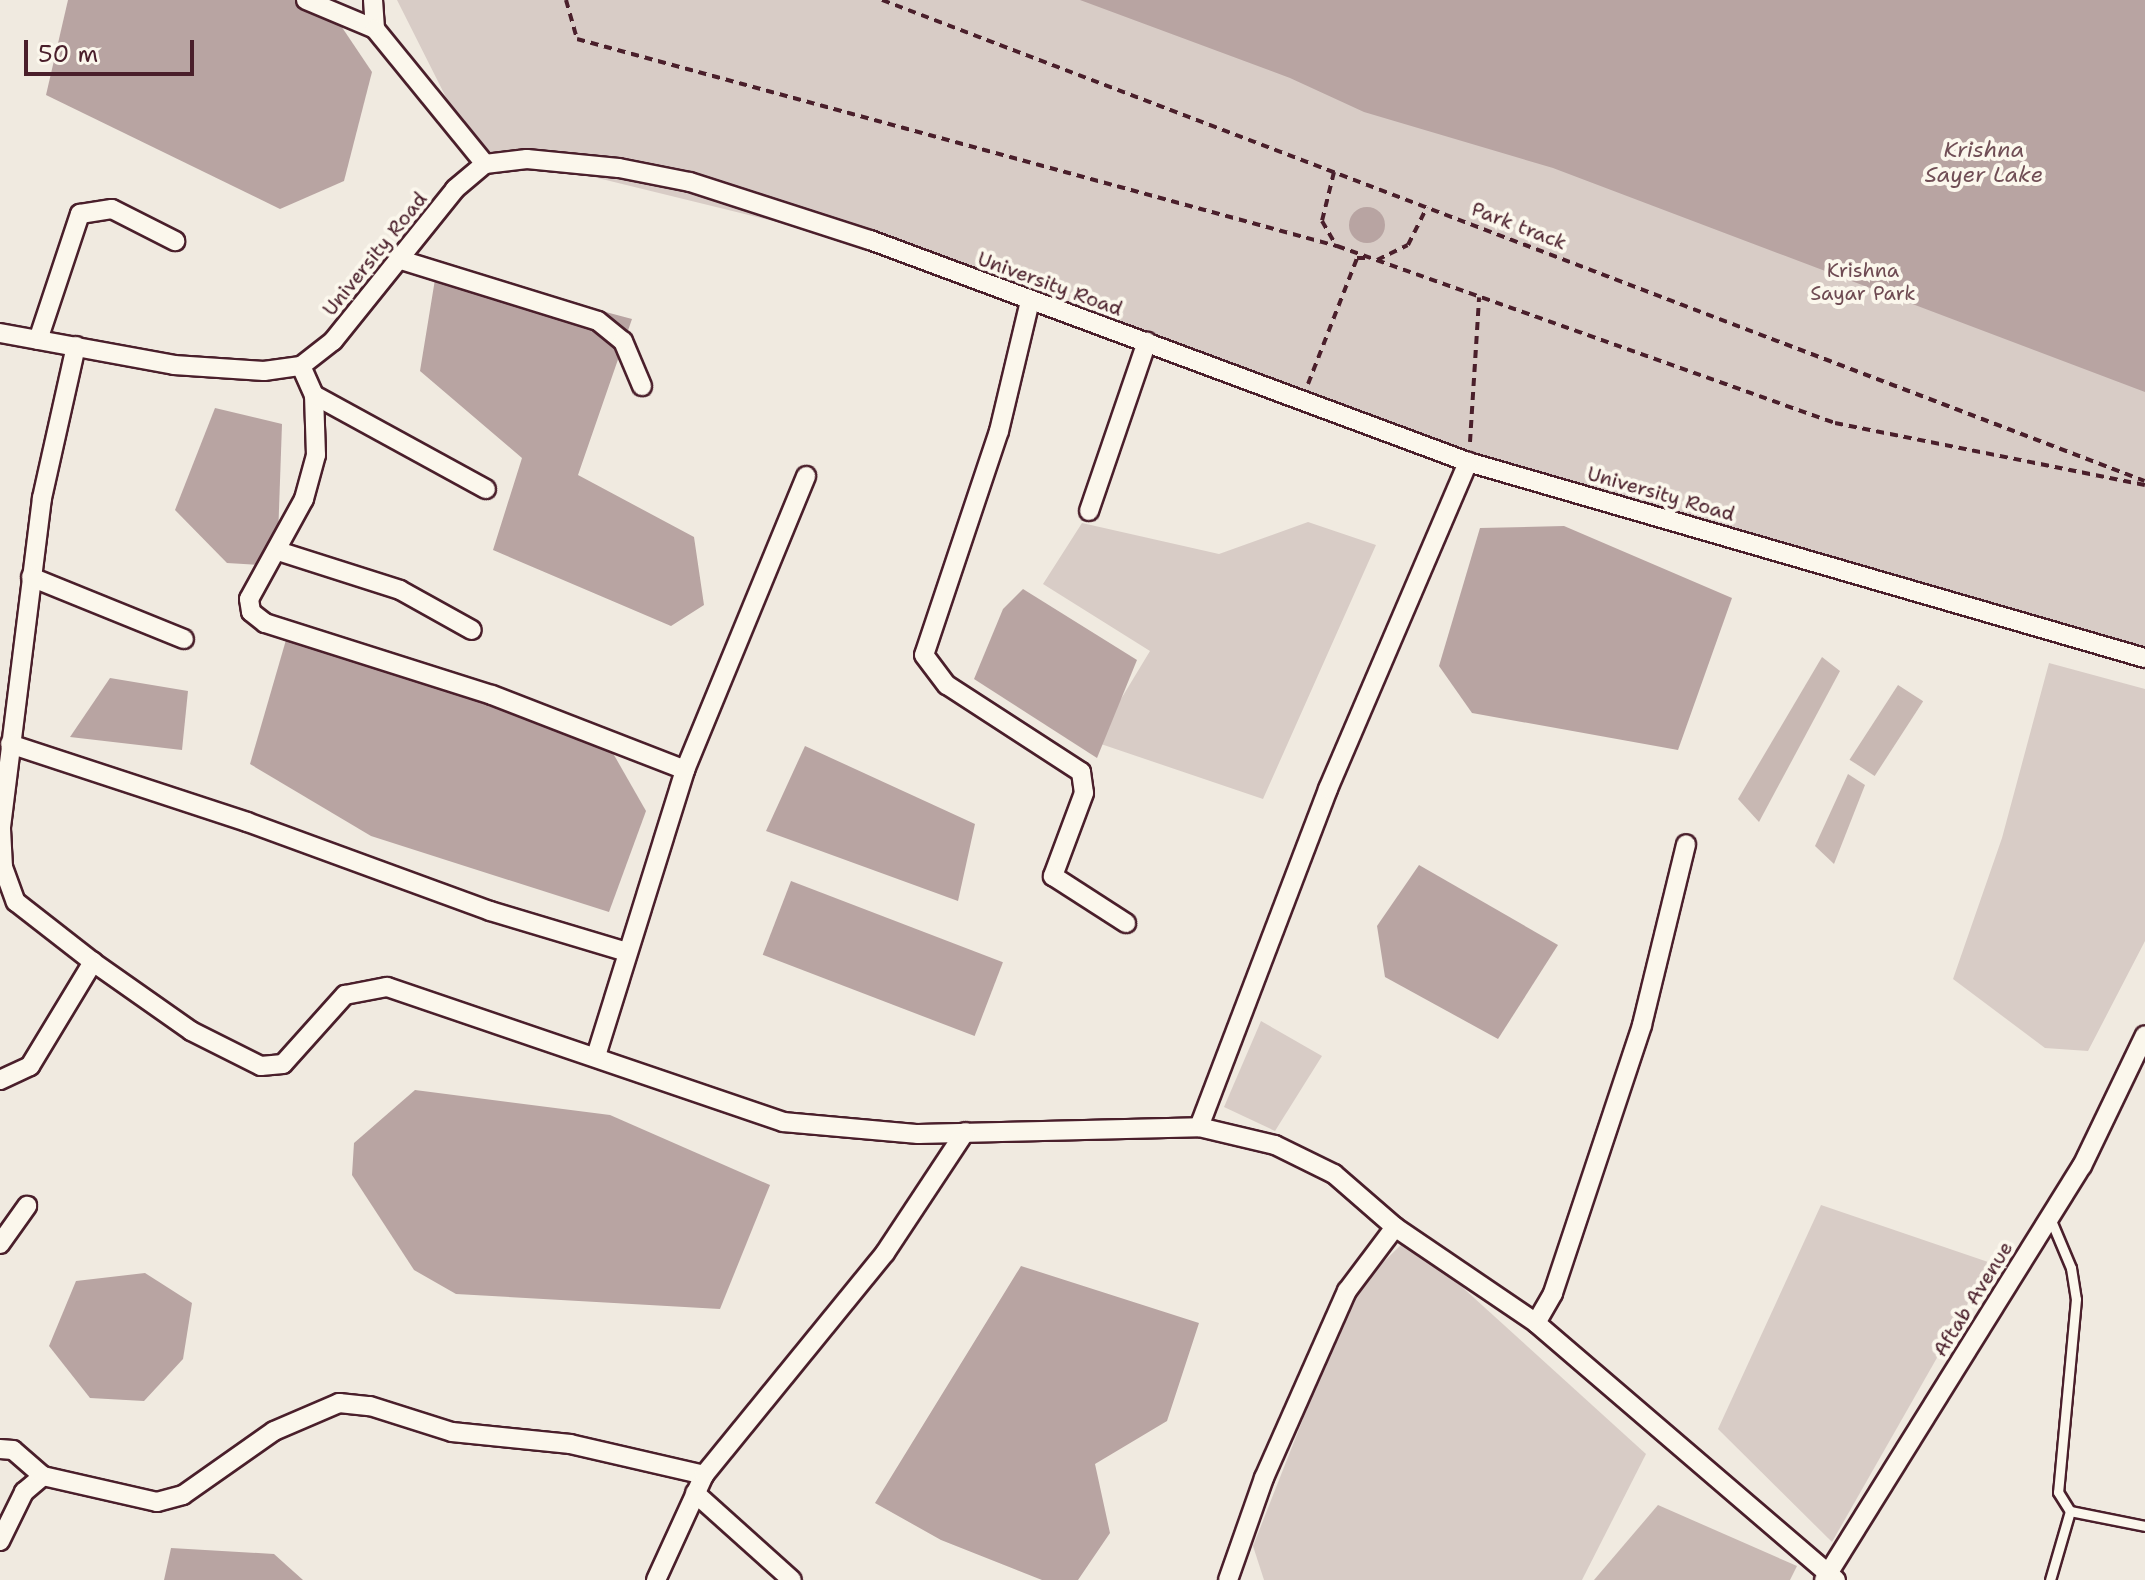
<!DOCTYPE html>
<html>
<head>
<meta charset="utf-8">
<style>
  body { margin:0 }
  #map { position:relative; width:2145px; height:1580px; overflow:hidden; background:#f0eae0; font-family:"Shantell Sans",sans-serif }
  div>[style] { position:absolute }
  .green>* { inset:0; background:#d8ccc6 }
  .water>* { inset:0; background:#b8a4a2; transform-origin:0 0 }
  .round { border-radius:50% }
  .building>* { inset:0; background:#c8b8b3; transform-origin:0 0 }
  .path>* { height:4px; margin-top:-2px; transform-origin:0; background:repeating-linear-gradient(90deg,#4a1f2b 0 8px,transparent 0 14px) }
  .roads { filter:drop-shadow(2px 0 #4a1f2b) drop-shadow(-2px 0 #4a1f2b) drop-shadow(0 2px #4a1f2b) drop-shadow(0 -2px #4a1f2b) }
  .service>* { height:9px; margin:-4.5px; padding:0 4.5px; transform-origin:4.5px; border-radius:4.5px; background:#fbf7ec }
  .minor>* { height:18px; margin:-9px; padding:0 9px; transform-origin:9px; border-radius:9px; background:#fbf7ec }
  span { translate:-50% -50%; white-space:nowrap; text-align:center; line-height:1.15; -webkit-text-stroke:8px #fbf7ec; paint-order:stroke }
  .street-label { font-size:20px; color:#4a1f2b }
  .park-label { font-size:20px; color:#6e4a52 }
  .water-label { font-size:22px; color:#704e55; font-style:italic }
  .scale { position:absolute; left:24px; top:40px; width:170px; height:36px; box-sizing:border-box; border:4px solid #4a1f2b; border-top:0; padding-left:10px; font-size:24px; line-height:28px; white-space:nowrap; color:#4a1f2b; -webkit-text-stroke:6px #fbf7ec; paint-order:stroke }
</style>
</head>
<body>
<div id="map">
  <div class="green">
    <div style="clip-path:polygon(397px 0,2145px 0,2145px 658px,1468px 462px,904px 253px,471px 147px)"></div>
    <div style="clip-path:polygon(1308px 522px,1376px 545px,1263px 799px,1095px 742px,1150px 651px,1043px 584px,1082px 523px,1219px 554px)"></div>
    <div style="clip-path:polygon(2049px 663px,2145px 689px,2145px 941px,2088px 1051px,2045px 1048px,1953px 979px,2002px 838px)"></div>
    <div style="clip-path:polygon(1261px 1021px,1322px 1056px,1275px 1131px,1224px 1107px)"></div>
    <div style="clip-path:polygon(1821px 1205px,1991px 1263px,1832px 1542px,1718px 1429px)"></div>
    <div style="clip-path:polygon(1408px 1238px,1646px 1454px,1582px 1580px,1264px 1580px,1253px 1546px,1353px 1292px)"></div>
  </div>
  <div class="water">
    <div style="clip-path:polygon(68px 0,314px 0,329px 8px,372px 72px,344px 181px,280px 209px,46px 95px)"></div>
    <div style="clip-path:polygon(1080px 0,2145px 0,2145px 392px,1553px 168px,1364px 112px,1290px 78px)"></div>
    <div class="round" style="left:1349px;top:207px;width:36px;height:36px"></div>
    <div style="clip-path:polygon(437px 267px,632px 319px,578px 475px,694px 537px,704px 605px,671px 626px,493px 550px,522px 458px,420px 371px)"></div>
    <div style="clip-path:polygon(215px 408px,282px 424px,277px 566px,227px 563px,175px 510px)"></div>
    <div style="clip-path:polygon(1564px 526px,1732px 598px,1678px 750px,1472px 713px,1439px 666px,1480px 528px)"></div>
    <div style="clip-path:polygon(1023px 589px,1137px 660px,1097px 758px,974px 679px,1003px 609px)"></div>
    <div style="clip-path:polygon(288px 633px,610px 748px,646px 811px,609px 912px,371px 836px,250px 764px)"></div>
    <div style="clip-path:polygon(110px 678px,188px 691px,182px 750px,70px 737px)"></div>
    <div style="clip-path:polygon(805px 746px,975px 824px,958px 901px,766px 831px)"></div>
    <div style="clip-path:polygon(1419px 865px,1558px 945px,1498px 1039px,1385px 977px,1377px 926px)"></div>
    <div style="left:791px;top:881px;width:227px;height:79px;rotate:21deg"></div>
    <div style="clip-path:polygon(415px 1090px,610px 1115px,770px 1185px,720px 1309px,456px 1294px,414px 1270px,352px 1175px,354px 1143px)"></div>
    <div style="clip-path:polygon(1021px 1266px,1199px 1323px,1167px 1421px,1095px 1464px,1110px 1533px,1078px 1580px,1042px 1580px,941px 1540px,875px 1503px)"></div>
    <div style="clip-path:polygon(145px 1273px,192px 1303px,183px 1359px,144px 1401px,90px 1398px,49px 1346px,76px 1281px)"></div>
    <div style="clip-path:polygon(171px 1548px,274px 1554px,303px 1580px,164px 1580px)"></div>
  </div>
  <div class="building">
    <div style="clip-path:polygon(1822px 657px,1840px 671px,1759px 822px,1738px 799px)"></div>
    <div style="left:1898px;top:685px;width:30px;height:89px;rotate:33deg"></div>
    <div style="clip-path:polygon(1848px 774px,1865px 785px,1834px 864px,1815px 846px)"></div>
    <div style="clip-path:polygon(1658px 1505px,1797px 1566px,1790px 1580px,1594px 1580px)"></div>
  </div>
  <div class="path">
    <div style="left:566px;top:0;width:41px;rotate:74.2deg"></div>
    <div style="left:577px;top:39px;width:788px;rotate:15.24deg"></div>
    <div style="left:1337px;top:246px;width:529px;rotate:19.57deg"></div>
    <div style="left:1835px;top:423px;width:316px;rotate:11.3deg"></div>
    <div style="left:882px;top:0;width:1351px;rotate:20.85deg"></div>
    <div style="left:1334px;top:172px;width:50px;rotate:103.8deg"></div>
    <div style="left:1322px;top:221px;width:30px;rotate:60deg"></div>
    <div style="left:1377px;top:260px;width:34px;rotate:-26deg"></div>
    <div style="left:1408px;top:245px;width:42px;rotate:-63.4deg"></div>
    <div style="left:1308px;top:384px;width:135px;rotate:-68.7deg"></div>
    <div style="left:1357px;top:258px;width:8px"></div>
    <div style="left:1470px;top:442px;width:145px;rotate:-86.4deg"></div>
  </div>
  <div class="roads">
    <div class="service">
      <div style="left:2050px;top:1218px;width:54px;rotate:67.2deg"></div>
      <div style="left:2071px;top:1268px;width:31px;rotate:81deg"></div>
      <div style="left:2076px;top:1299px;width:194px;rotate:95.3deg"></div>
      <div style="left:2058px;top:1492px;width:22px;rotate:58deg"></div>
      <div style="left:2070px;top:1511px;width:76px;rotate:11.3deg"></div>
      <div style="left:2050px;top:1580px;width:72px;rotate:-73.8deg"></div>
    </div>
    <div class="minor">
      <div style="left:306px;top:0;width:75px;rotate:22.8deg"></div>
      <div style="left:373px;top:0;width:29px;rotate:86deg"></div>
      <div style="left:375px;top:29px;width:174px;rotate:50.8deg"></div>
      <div style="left:401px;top:260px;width:206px;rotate:17.2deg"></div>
      <div style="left:598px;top:321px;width:32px;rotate:39deg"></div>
      <div style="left:623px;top:341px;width:49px;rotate:67.1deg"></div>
      <div style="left:1030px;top:301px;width:134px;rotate:103.4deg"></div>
      <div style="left:999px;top:431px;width:236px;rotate:108.5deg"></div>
      <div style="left:924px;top:655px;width:38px;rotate:53deg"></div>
      <div style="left:947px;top:685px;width:160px;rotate:33deg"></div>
      <div style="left:1081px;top:772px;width:21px;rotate:82deg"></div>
      <div style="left:1084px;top:793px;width:89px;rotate:110.5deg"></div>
      <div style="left:1053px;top:876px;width:87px;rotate:32.8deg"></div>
      <div style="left:0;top:333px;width:177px;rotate:10.4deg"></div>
      <div style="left:174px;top:365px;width:90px;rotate:3.8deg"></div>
      <div style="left:264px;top:371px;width:37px;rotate:-8deg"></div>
      <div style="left:301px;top:366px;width:41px;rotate:-38deg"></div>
      <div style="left:333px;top:341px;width:195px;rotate:-51.2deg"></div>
      <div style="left:455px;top:189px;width:39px;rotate:-40deg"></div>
      <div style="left:485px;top:164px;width:42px;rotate:-6.8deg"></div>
      <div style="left:527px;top:159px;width:92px;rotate:5.6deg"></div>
      <div style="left:619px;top:168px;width:72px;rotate:11.2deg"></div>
      <div style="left:690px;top:182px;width:189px;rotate:17.9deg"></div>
      <div style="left:870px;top:240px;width:638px;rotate:20.37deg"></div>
      <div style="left:1468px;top:462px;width:705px;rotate:16.15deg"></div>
      <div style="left:38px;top:340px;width:133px;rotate:-71.6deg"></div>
      <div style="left:80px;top:214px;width:32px;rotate:-9deg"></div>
      <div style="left:112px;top:209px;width:71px;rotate:26.9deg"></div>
      <div style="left:76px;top:346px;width:156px;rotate:102.6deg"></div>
      <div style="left:42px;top:498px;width:334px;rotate:97.1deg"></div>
      <div style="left:1px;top:829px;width:38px;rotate:87deg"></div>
      <div style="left:3px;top:867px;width:37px;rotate:70deg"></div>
      <div style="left:16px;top:902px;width:98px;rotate:37.9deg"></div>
      <div style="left:93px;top:962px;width:120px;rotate:35.1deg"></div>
      <div style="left:191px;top:1031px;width:78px;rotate:26.6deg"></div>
      <div style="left:261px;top:1066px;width:22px;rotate:-5deg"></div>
      <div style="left:283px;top:1064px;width:93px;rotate:-48.1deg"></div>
      <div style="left:345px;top:995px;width:43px;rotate:-10.8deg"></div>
      <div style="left:387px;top:987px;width:418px;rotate:18.8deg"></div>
      <div style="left:783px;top:1122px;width:136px;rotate:5.1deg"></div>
      <div style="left:918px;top:1134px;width:281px;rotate:-1.4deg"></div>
      <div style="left:1199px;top:1127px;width:78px;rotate:13.3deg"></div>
      <div style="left:1275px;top:1145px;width:66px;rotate:26.2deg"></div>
      <div style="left:1334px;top:1174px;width:81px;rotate:41deg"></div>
      <div style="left:1395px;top:1227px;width:171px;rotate:34.2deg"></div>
      <div style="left:1536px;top:1323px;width:395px;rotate:40.6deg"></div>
      <div style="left:301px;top:366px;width:32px;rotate:66deg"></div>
      <div style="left:314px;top:395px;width:60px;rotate:88.1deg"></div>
      <div style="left:316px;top:455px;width:46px;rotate:105.3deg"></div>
      <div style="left:304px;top:499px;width:114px;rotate:118.8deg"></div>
      <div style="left:249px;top:599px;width:13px;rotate:81deg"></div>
      <div style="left:251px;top:612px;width:18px;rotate:38deg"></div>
      <div style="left:265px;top:623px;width:238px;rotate:17.6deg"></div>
      <div style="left:492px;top:695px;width:207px;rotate:21.2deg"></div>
      <div style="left:314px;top:395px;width:196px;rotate:28.7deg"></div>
      <div style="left:1089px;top:511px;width:179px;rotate:-71.1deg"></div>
      <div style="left:278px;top:551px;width:128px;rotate:17.7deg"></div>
      <div style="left:400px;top:590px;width:82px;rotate:29.1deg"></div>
      <div style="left:31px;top:577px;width:165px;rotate:22.1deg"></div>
      <div style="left:10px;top:744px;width:250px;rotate:18.2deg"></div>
      <div style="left:247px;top:822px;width:259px;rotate:20.1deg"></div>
      <div style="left:490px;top:911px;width:143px;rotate:16.7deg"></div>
      <div style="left:596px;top:1056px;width:300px;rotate:-72.7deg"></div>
      <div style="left:685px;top:770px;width:318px;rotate:-67.6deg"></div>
      <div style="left:0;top:1080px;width:33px;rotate:-25deg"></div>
      <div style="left:30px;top:1066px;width:122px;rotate:-58.8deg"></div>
      <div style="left:1199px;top:1127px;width:362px;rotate:-69.1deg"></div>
      <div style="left:1328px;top:789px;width:356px;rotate:-66.8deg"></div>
      <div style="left:0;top:1244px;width:47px;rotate:-54.6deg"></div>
      <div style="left:1536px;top:1323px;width:34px;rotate:-60deg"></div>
      <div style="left:1553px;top:1293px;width:282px;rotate:-71.6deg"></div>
      <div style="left:1642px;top:1025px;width:186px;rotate:-76.3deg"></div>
      <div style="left:0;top:1449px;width:13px;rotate:4deg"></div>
      <div style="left:13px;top:1450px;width:40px;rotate:41deg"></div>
      <div style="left:695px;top:1493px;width:130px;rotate:41.9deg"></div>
      <div style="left:0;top:1541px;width:55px;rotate:-63.9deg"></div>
      <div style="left:24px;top:1492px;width:25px;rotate:-40deg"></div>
      <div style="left:43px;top:1476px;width:117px;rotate:12.8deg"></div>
      <div style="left:157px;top:1502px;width:27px;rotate:-15deg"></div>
      <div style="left:183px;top:1495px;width:111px;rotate:-35.1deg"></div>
      <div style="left:274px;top:1431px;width:71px;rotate:-23.3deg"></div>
      <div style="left:339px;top:1403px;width:31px;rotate:6deg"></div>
      <div style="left:370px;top:1406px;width:86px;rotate:17.6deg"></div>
      <div style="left:452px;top:1432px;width:119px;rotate:5.8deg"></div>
      <div style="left:570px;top:1444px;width:138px;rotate:13deg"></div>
      <div style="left:656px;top:1580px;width:115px;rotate:-65.4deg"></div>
      <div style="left:704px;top:1475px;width:286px;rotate:-50.8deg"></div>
      <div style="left:885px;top:1253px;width:145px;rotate:-56.5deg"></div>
      <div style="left:1228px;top:1580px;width:108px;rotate:-70.6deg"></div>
      <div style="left:1264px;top:1478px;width:205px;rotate:-66.1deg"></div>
      <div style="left:1347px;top:1291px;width:80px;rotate:-53.1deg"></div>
      <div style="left:1824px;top:1580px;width:488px;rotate:-58.1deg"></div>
      <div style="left:2082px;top:1166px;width:145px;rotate:-64.3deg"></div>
    </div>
  </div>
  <div class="street-label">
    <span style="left:1519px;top:226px;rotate:21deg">Park track</span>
    <span style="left:375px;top:254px;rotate:-51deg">University Road</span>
    <span style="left:1050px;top:284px;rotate:20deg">University Road</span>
    <span style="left:1661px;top:494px;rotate:16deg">University Road</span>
    <span style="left:1973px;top:1299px;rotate:-58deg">Aftab Avenue</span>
  </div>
  <div class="park-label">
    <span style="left:1863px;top:282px">Krishna<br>Sayar Park</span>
  </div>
  <div class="water-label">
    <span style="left:1984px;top:162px">Krishna<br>Sayer Lake</span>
  </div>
  <div class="scale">50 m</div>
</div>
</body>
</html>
